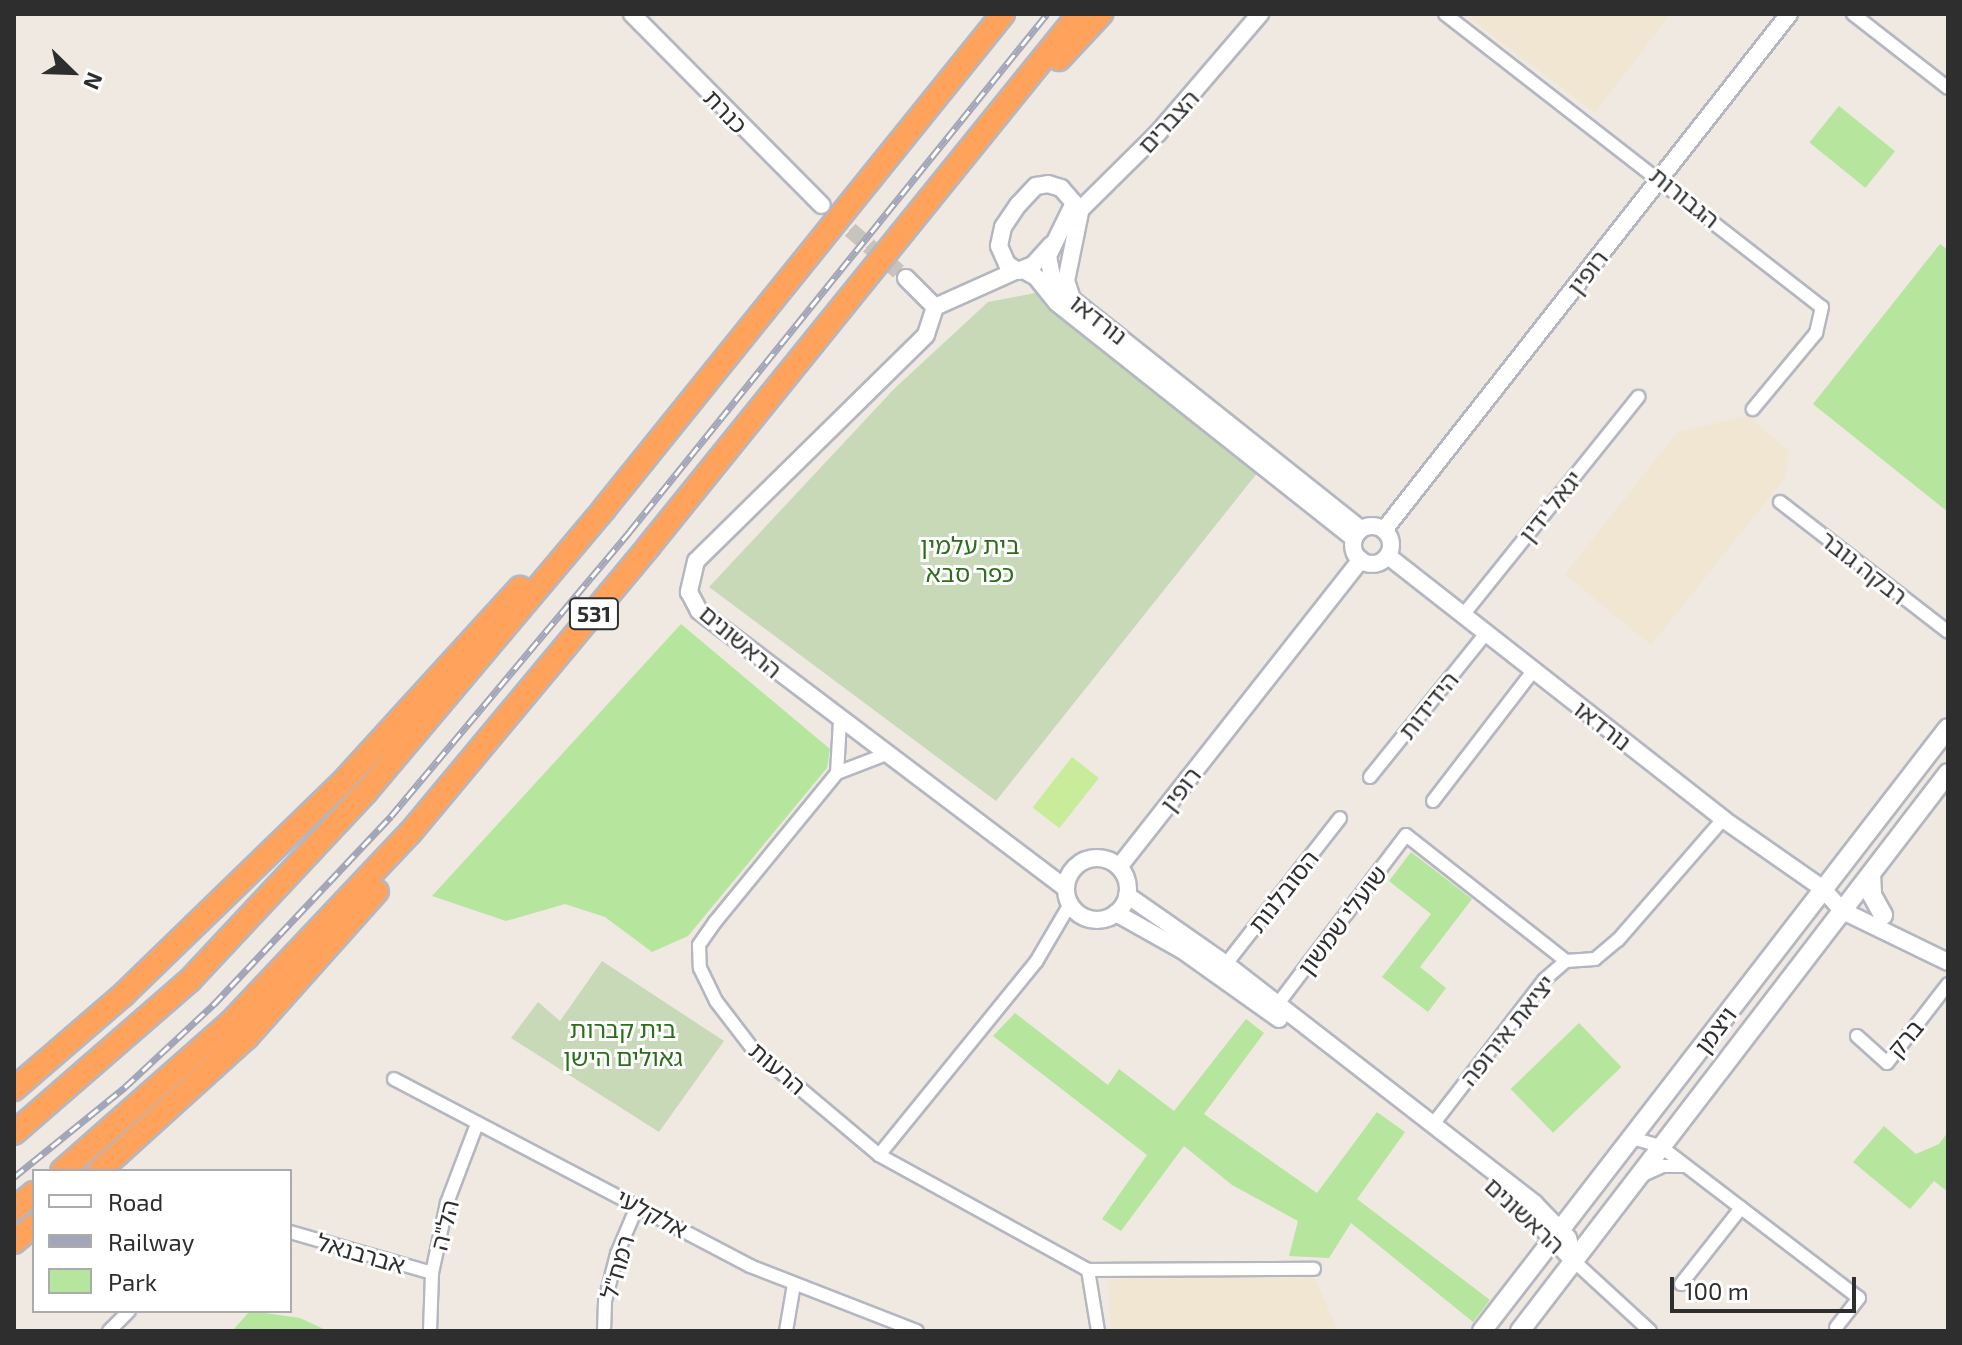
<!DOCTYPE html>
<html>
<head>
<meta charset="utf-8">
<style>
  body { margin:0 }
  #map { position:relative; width:1962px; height:1345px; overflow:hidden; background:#efe9e1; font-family:"Exo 2","Noto Sans Hebrew",sans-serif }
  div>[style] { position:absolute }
  .education>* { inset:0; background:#f0e6d1 }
  .green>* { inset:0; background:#b6e59e; transform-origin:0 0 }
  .cemetery>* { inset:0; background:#c8d9b8 }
  .pitch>* { inset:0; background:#c9ec9a; transform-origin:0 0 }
  .tertiary-tunnel>* { height:16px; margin-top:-8px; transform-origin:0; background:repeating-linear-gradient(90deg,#c8c4bd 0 16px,transparent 0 24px) }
  .roads { filter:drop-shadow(2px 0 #b4b7c1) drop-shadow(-2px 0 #b4b7c1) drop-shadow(0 2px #b4b7c1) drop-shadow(0 -2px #b4b7c1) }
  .minor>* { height:12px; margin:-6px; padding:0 6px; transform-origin:6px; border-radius:6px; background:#fff }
  .tertiary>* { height:16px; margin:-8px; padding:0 8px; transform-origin:8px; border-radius:8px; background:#fff }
  .tertiary>.ring { margin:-8px; padding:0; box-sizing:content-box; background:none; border:16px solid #fff; border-radius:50% }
  .secondary>* { height:18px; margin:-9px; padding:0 9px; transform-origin:9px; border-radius:9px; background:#fff }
  .motorway>* { height:22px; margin:-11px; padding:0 11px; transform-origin:11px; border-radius:11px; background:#ffa35c }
  .rail>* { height:7px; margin-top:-3.5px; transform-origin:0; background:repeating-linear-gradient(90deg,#fff 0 12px,#a3a6b8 0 24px); box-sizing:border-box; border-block:2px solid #a3a6b8 }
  span { translate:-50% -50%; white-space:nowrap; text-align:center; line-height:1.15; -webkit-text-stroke:6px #fff; paint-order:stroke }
  .shield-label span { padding:2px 6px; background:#fff; border:2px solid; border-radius:6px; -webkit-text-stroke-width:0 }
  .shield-label { font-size:22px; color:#2e2e2e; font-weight:700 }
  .street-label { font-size:24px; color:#2e2e2e }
  .park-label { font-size:24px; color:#2c6e1b }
  .frame { position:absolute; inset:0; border:16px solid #2e2e2e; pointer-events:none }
  .legend { position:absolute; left:32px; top:1169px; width:260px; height:144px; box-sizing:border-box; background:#fff; border:2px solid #ababab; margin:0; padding:10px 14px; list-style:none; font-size:24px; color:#2e2e2e }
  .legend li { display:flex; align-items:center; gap:16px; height:40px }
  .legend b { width:40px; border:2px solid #ababab }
  .north { position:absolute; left:32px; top:32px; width:80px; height:80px; -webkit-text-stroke:6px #fff; paint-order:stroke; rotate:113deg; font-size:22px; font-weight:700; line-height:32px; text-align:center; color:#2e2e2e }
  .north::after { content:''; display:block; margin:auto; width:28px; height:36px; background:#2e2e2e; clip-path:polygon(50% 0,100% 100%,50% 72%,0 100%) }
  .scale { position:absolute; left:1670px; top:1277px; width:186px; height:36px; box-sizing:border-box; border:4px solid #2e2e2e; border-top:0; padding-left:10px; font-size:24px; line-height:28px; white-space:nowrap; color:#2e2e2e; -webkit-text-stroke:6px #fff; paint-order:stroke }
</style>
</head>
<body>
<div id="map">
  <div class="education">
    <div style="clip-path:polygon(1474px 14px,1670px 14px,1595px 113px,1471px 19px)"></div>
    <div style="clip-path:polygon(1748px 416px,1789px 451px,1784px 479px,1651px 645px,1565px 574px,1678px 432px)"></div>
    <div style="clip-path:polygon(1314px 1277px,1338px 1331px,1111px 1331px,1108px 1279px)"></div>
  </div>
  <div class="green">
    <div style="left:1839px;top:106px;width:72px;height:47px;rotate:39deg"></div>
    <div style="clip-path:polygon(1940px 244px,1948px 250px,1948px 512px,1813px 404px)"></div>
    <div style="clip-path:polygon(681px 624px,830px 749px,827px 768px,688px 936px,652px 952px,605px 917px,565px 904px,506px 921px,432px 896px)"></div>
    <div style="clip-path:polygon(1411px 852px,1472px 899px,1420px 967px,1446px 988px,1428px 1012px,1382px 977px,1431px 914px,1389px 881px)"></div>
    <div style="clip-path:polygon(1015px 1013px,1108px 1085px,1119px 1069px,1174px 1111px,1246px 1019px,1264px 1033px,1204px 1114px,1317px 1193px,1377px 1112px,1405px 1132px,1357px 1199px,1490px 1300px,1473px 1322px,1351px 1223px,1329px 1258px,1289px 1256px,1298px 1221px,1232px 1185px,1184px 1146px,1121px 1231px,1102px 1219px,1147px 1155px,993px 1036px)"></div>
    <div style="left:1579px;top:1023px;width:61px;height:95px;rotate:46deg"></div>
    <div style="clip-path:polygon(1884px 1126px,1916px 1154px,1939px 1144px,1948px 1132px,1948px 1192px,1934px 1181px,1910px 1209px,1853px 1162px)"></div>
    <div style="clip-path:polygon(250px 1311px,300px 1318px,328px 1331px,232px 1331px)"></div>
  </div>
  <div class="cemetery">
    <div style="clip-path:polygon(1035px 293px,1258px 472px,996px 801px,709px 587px,895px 388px,988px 302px)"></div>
    <div style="clip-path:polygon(602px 961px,724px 1041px,659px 1132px,511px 1038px,538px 1002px,560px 1021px)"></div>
  </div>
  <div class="pitch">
    <div style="left:1072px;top:757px;width:34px;height:64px;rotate:38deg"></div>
  </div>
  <div class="tertiary-tunnel">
    <div style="left:832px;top:214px;width:98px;rotate:40.9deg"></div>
  </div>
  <div class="roads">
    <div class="minor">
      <div style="left:1445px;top:14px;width:477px;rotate:37.9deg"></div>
      <div style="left:1822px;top:307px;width:27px;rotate:103deg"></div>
      <div style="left:1816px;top:333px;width:99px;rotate:129.7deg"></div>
      <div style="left:1853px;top:14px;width:120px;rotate:37.9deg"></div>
      <div style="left:1780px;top:502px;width:212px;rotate:37.7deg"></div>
      <div style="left:1463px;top:615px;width:280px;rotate:-51.2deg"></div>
      <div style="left:884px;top:755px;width:50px;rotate:159deg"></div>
      <div style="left:837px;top:773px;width:193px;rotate:129.3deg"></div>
      <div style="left:715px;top:922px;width:28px;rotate:125deg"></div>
      <div style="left:699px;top:945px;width:23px;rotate:88deg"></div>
      <div style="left:700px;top:968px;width:37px;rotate:64deg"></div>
      <div style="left:716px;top:1001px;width:59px;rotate:52.5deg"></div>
      <div style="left:752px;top:1048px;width:166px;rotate:40.1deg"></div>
      <div style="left:879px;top:1155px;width:239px;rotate:28.8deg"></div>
      <div style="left:1088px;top:1270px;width:62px;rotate:80.7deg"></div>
      <div style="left:837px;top:773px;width:52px;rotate:-86.7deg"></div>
      <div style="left:1370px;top:777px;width:185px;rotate:-51.1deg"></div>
      <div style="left:1433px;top:801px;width:165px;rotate:-52.4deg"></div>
      <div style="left:1226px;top:964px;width:185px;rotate:-52deg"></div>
      <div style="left:1277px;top:1005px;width:213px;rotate:-52.8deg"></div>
      <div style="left:1406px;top:835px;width:204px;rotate:38.2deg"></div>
      <div style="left:1857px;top:1036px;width:40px;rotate:42deg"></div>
      <div style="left:1887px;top:1063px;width:100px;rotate:-52.3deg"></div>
      <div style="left:394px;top:1079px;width:402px;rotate:27.7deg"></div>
      <div style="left:750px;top:1266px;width:179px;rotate:21.3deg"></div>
      <div style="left:1434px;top:1123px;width:180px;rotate:-52.4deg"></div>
      <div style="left:1544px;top:980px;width:29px;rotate:-41deg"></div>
      <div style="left:1566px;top:961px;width:29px;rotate:-4deg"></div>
      <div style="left:1595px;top:959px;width:30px;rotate:-40deg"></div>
      <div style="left:1618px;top:940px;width:160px;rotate:-49deg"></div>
      <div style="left:1632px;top:1138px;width:29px;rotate:16deg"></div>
      <div style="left:1660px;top:1146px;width:250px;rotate:37.4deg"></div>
      <div style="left:1859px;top:1298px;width:37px;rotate:128deg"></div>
      <div style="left:879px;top:1155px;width:249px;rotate:-50.9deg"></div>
      <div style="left:1036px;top:962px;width:67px;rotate:-59.6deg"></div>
      <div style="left:1645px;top:1174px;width:20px;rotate:-24deg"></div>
      <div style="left:1663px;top:1166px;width:21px"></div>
      <div style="left:290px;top:1232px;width:148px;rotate:16.1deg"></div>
      <div style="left:1575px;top:1262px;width:102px;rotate:42.6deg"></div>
      <div style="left:1088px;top:1270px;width:226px;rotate:-0.3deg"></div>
      <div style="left:1681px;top:1284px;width:97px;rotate:-51.7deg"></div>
      <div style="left:109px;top:1331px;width:28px;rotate:-45deg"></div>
      <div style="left:430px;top:1331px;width:58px;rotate:-88deg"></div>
      <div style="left:432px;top:1273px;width:72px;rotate:-77.9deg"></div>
      <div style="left:447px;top:1203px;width:85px;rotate:-69.2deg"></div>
      <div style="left:604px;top:1331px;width:30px;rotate:-88deg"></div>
      <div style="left:605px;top:1301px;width:49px;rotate:-75.7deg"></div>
      <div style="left:617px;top:1254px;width:54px;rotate:-67.2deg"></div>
      <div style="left:786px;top:1331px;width:48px;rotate:-80.3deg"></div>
    </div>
    <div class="tertiary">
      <div style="left:632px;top:14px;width:269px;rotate:45.2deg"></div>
      <div style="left:1070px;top:220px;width:124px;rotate:-44.7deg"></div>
      <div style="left:1158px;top:133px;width:157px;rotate:-49.4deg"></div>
      <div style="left:1051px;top:245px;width:27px;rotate:132deg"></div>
      <div style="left:1033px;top:265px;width:16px;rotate:158deg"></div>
      <div style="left:1018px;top:271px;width:13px;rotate:-148deg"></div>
      <div style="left:1007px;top:264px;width:20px;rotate:-114deg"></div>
      <div style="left:999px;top:246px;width:19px;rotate:-78deg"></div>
      <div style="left:1003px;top:227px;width:27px;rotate:-56deg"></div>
      <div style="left:1018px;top:205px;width:26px;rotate:-47deg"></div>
      <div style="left:1036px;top:186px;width:12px;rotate:-9deg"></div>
      <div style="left:1048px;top:184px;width:14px;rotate:17deg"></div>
      <div style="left:1061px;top:188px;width:20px;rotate:49deg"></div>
      <div style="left:1074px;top:203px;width:59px;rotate:116.1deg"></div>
      <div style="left:1048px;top:256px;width:21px;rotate:79deg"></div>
      <div style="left:1052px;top:277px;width:20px;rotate:53deg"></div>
      <div style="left:1064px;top:293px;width:379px;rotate:38.5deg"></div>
      <div style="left:1023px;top:270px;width:15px;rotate:28deg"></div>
      <div style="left:1036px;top:277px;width:33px;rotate:51deg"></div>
      <div style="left:1057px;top:303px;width:379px;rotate:38.4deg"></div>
      <div style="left:906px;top:278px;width:41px;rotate:45deg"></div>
      <div style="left:1072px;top:299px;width:19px;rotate:-108deg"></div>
      <div style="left:1066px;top:281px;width:70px;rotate:-78.5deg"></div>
      <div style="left:935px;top:307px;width:29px;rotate:108deg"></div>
      <div style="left:926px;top:335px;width:322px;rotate:135.5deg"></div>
      <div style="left:696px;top:561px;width:32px;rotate:103deg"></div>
      <div style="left:689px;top:592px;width:21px;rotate:62deg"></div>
      <div style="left:699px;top:611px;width:459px;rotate:37.1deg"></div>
      <div style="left:935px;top:307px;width:88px;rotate:-24.2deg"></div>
      <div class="ring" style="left:1353px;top:526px;width:22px;height:22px"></div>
      <div style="left:1384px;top:530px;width:656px;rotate:-51.87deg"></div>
      <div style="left:1388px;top:556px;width:426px;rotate:38.1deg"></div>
      <div style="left:1723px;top:819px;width:121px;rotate:34.9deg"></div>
      <div style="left:1822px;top:888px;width:31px;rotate:48deg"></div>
      <div style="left:1843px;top:911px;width:117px;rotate:25.9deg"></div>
      <div class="ring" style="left:1066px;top:858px;width:46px;height:46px"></div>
      <div style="left:1119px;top:867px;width:391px;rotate:-51.8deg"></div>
      <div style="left:1127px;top:895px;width:121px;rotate:34.9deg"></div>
      <div style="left:1226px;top:964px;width:391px;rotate:37.8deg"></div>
      <div style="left:1535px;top:1204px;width:47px;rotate:45.9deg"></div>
      <div style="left:1568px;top:1238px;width:25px;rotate:74deg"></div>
      <div style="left:1116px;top:913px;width:76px;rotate:29.3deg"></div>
      <div style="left:1182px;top:950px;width:119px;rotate:35.4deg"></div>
      <div style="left:1516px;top:1201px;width:85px;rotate:46deg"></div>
    </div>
    <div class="secondary">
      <div style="left:1871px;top:874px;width:21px;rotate:87deg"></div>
      <div style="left:1872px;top:895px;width:23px;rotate:61deg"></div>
      <div style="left:1482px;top:1331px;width:762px;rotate:-52.3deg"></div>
      <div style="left:1520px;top:1331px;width:703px;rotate:-52.51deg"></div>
    </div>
    <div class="motorway">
      <div style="left:1059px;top:59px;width:62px;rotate:-47deg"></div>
      <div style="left:14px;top:1089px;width:144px;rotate:-40.8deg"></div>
      <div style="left:123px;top:995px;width:302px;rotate:-44.1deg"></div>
      <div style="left:340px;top:785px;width:267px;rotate:-47.6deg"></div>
      <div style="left:14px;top:1133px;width:233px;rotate:-41deg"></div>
      <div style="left:190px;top:980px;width:256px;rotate:-46.9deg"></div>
      <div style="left:365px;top:793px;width:371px;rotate:-49.9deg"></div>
      <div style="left:604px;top:509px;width:636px;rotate:-51.13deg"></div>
      <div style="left:62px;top:1171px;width:225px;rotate:-41.4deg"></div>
      <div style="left:231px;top:1022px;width:260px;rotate:-46.6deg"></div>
      <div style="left:410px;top:833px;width:373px;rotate:-50.2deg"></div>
      <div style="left:649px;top:546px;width:684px;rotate:-51.05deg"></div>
      <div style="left:99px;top:1171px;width:200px;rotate:-42.2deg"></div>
      <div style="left:247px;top:1037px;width:195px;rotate:-48.3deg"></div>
      <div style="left:14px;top:1209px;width:26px;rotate:-39deg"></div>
      <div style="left:14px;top:1242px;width:26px;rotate:-40deg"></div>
    </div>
  </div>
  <div class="rail">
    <div style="left:14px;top:1177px;width:143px;rotate:-39deg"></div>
    <div style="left:125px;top:1087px;width:122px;rotate:-43deg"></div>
    <div style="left:214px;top:1004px;width:258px;rotate:-46.7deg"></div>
    <div style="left:391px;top:816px;width:372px;rotate:-50deg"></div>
    <div style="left:630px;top:531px;width:664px;rotate:-51.11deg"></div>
  </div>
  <div class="shield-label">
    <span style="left:594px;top:614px">531</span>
  </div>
  <div class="street-label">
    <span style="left:726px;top:111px;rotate:46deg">כנרת</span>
    <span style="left:1168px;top:121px;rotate:-47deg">הצברים</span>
    <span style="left:1685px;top:197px;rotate:39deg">הגבורות</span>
    <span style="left:1587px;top:272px;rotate:-52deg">רופין</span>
    <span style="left:1099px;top:319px;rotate:38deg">נורדאו</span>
    <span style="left:1550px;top:506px;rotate:-51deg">יגאל ידין</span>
    <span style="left:1864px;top:567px;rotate:38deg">רבקה גובר</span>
    <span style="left:741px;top:641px;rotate:40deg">הראשונים</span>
    <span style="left:1428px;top:705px;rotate:-51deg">הידידות</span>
    <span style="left:1603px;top:725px;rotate:38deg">נורדאו</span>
    <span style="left:1180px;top:789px;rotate:-52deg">רופין</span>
    <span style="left:1283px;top:891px;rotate:-52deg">הסובלנות</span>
    <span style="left:1342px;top:920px;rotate:-53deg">שועלי שמשון</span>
    <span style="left:1507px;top:1030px;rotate:-51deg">יציאת אירופה</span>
    <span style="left:1715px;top:1030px;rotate:-53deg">ויצמן</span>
    <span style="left:1905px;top:1038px;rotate:-50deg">ברק</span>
    <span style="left:778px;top:1068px;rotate:41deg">הרעות</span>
    <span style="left:652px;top:1213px;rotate:28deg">אלקלעי</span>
    <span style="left:1525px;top:1215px;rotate:43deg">הראשונים</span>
    <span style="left:444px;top:1225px;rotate:-76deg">הל"ה</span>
    <span style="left:361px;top:1253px;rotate:16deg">אברבנאל</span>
    <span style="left:617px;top:1267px;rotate:-74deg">רמח"ל</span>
  </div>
  <div class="park-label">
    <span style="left:970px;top:559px">בית עלמין<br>כפר סבא</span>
    <span style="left:623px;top:1043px">בית קברות<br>גאולים הישן</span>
  </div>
  <div class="frame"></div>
  <ul class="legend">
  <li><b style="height:10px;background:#fff"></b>Road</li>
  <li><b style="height:10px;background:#a3a6b8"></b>Railway</li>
  <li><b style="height:22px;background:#b6e59e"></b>Park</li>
  </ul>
  <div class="north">N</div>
  <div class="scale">100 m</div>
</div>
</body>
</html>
